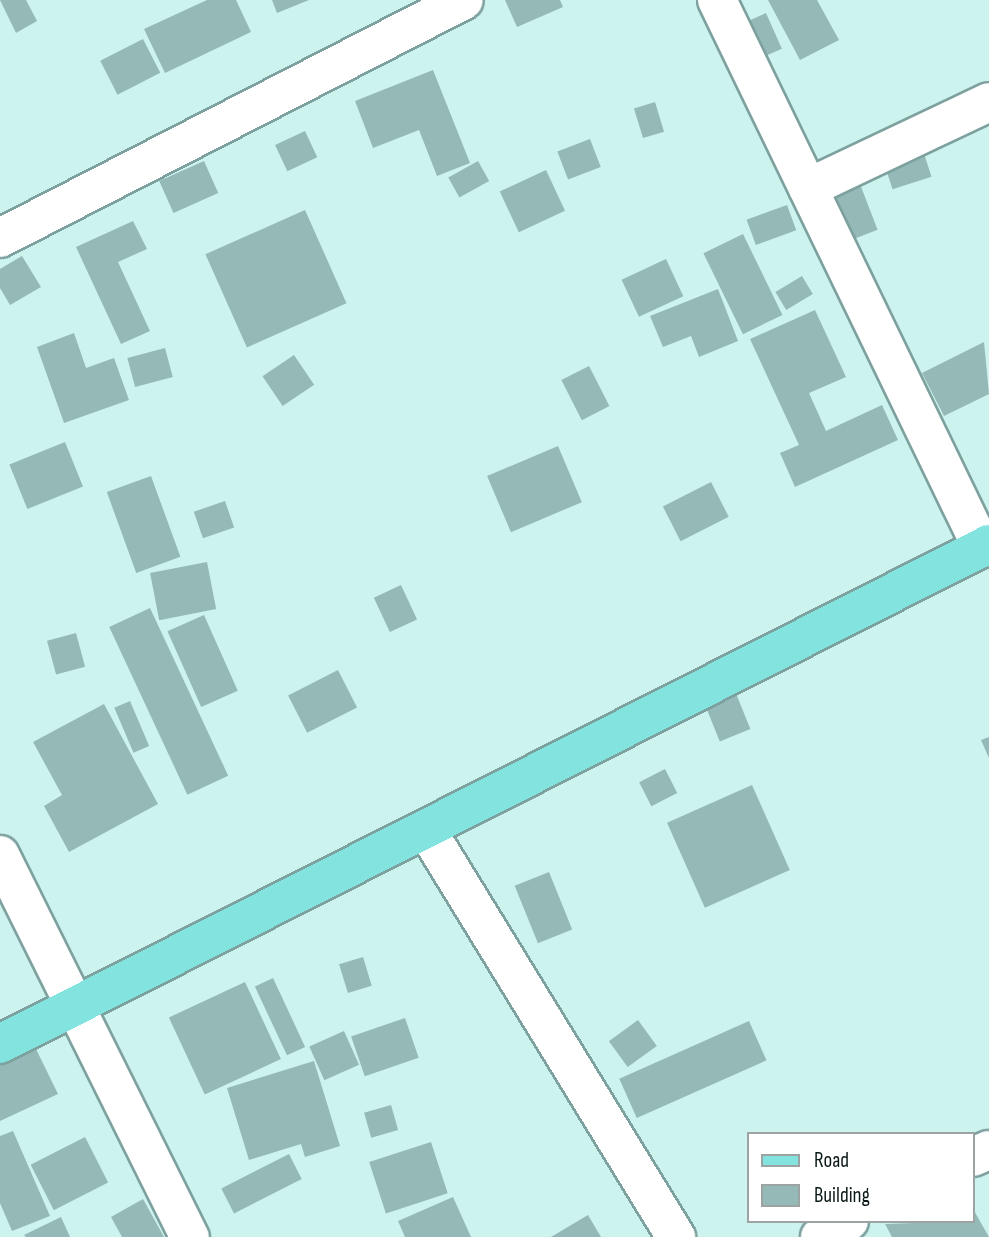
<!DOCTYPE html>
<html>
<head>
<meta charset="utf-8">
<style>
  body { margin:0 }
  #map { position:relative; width:989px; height:1237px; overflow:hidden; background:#cdf3ef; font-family:"Sofia Sans Condensed",sans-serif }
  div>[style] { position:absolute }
  .building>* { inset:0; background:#94b9b6; transform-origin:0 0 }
  .roads { filter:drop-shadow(2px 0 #7da19e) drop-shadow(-2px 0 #7da19e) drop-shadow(0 2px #7da19e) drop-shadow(0 -2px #7da19e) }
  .minor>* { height:38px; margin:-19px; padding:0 19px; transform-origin:19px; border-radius:19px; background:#fff }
  .major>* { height:38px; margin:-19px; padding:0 19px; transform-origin:19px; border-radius:19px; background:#83e4df }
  span { translate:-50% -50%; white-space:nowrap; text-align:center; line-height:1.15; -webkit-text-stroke:6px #fff; paint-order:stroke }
  .legend { position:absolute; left:747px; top:1132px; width:228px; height:91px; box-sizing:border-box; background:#fff; border:2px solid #9da3a2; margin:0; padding:9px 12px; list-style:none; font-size:21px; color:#0a1817 }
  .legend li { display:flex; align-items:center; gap:14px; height:35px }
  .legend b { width:35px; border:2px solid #9da3a2 }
</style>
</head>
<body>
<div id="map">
  <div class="building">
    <div style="clip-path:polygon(0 0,26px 0,37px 21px,16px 33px)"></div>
    <div style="clip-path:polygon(207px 0,236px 0,251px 32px,165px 73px,144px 29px)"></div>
    <div style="clip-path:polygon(272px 0,309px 0,277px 13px)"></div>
    <div style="clip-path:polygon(505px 0,560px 0,563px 7px,517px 27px)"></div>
    <div style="clip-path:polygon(768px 0,817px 0,839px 40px,800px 60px)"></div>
    <div style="left:766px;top:13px;width:39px;height:28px;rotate:66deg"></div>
    <div style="left:143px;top:39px;width:38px;height:48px;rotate:63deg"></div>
    <div style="clip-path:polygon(433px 70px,470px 163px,437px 176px,419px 130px,373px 148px,355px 101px)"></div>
    <div style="left:655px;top:102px;width:31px;height:22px;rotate:73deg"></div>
    <div style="left:305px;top:131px;width:29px;height:33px;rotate:65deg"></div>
    <div style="left:917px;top:132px;width:47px;height:41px;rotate:72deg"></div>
    <div style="left:590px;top:139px;width:30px;height:35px;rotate:69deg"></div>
    <div style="left:204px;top:161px;width:35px;height:49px;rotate:66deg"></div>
    <div style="left:478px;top:161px;width:23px;height:34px;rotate:61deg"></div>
    <div style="left:546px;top:170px;width:45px;height:51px;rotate:65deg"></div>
    <div style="left:855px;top:171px;width:63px;height:31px;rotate:69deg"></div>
    <div style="left:787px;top:205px;width:27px;height:43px;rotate:70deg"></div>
    <div style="left:305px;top:210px;width:102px;height:109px;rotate:66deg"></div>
    <div style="clip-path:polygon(133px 221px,147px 249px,118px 262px,150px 331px,121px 344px,76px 247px)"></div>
    <div style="left:743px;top:234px;width:90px;height:44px;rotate:64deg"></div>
    <div style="clip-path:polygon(22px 256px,41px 287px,10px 305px,0 288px,0 269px)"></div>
    <div style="left:666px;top:259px;width:41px;height:49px;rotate:65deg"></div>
    <div style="left:802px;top:276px;width:21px;height:31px;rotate:59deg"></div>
    <div style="clip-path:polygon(718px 289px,738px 341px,699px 357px,691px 336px,663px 347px,650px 316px)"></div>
    <div style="clip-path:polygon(815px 310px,846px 377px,809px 393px,826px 431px,882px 405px,898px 440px,795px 487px,780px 453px,799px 445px,750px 339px)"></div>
    <div style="clip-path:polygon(74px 333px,86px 368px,114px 358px,129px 400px,64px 423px,37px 347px)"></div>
    <div style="clip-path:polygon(984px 342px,989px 394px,944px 416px,922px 373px)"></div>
    <div style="left:165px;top:348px;width:30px;height:39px;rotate:75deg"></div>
    <div style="left:294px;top:355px;width:36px;height:38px;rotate:56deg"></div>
    <div style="left:589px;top:366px;width:45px;height:31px;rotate:63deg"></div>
    <div style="left:65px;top:442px;width:48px;height:60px;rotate:68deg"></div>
    <div style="left:558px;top:446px;width:61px;height:77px;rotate:67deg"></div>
    <div style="left:151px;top:476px;width:86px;height:47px;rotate:70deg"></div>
    <div style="left:711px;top:482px;width:39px;height:54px;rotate:63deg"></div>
    <div style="left:225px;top:501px;width:28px;height:33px;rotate:71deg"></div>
    <div style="left:207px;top:562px;width:48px;height:58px;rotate:79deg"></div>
    <div style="left:401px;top:585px;width:38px;height:30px;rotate:65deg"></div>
    <div style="left:150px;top:608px;width:185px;height:45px;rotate:65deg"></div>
    <div style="left:204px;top:615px;width:83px;height:40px;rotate:66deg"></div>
    <div style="left:76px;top:633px;width:35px;height:30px;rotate:75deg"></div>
    <div style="left:338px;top:670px;width:42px;height:56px;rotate:63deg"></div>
    <div style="left:735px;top:691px;width:41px;height:33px;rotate:68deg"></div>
    <div style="left:130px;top:701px;width:49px;height:17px;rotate:67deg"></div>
    <div style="clip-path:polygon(104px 704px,158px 804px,69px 852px,44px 806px,62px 795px,33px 742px)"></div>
    <div style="clip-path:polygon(989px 737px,989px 758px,981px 740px)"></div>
    <div style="left:665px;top:769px;width:27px;height:29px;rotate:63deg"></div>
    <div style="left:752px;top:785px;width:93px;height:93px;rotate:66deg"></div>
    <div style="left:549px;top:872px;width:62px;height:37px;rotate:68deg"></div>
    <div style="left:363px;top:957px;width:30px;height:25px;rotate:73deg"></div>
    <div style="left:273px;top:978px;width:76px;height:20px;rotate:65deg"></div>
    <div style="left:245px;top:982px;width:85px;height:84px;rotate:65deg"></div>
    <div style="left:405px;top:1018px;width:42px;height:57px;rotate:71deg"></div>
    <div style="left:638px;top:1020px;width:32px;height:36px;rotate:54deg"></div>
    <div style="left:749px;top:1021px;width:43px;height:142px;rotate:66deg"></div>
    <div style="left:344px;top:1031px;width:37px;height:38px;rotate:66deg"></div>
    <div style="clip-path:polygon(35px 1047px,58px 1094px,0 1121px,0 1063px)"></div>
    <div style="clip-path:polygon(314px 1061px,340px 1146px,305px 1157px,301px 1144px,249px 1160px,227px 1088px)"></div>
    <div style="left:391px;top:1105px;width:26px;height:28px;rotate:74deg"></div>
    <div style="clip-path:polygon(13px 1131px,50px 1216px,12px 1231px,0 1203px,0 1136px)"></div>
    <div style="left:85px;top:1137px;width:51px;height:61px;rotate:63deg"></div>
    <div style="left:431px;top:1142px;width:54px;height:65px;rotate:72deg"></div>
    <div style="left:289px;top:1154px;width:28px;height:76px;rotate:63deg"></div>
    <div style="clip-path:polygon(453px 1197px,471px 1237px,405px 1237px,398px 1221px)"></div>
    <div style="clip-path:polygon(143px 1199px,164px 1237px,122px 1237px,111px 1217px)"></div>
    <div style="clip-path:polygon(973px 1209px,989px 1237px,892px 1237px,885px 1224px,973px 1221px)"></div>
    <div style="clip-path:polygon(588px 1215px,601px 1237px,551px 1237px)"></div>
    <div style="clip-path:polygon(61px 1217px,70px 1237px,26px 1237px,24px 1235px)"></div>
  </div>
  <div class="roads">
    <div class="minor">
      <div style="left:717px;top:0;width:609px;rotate:64.19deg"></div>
      <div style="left:808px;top:188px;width:200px;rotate:-25.4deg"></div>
      <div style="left:0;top:238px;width:521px;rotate:-27.15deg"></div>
      <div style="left:426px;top:829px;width:479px;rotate:58.5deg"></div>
      <div style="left:0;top:855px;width:427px;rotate:63.6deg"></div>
      <div style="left:973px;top:1157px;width:17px;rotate:-24deg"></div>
      <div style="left:820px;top:1237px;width:33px;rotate:-29deg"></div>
    </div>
    <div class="major">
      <div style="left:0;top:1044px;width:1108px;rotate:-26.82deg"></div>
    </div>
  </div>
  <ul class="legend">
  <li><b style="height:9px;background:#83e4df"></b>Road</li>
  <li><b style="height:19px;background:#94b9b6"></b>Building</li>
  </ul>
</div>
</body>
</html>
